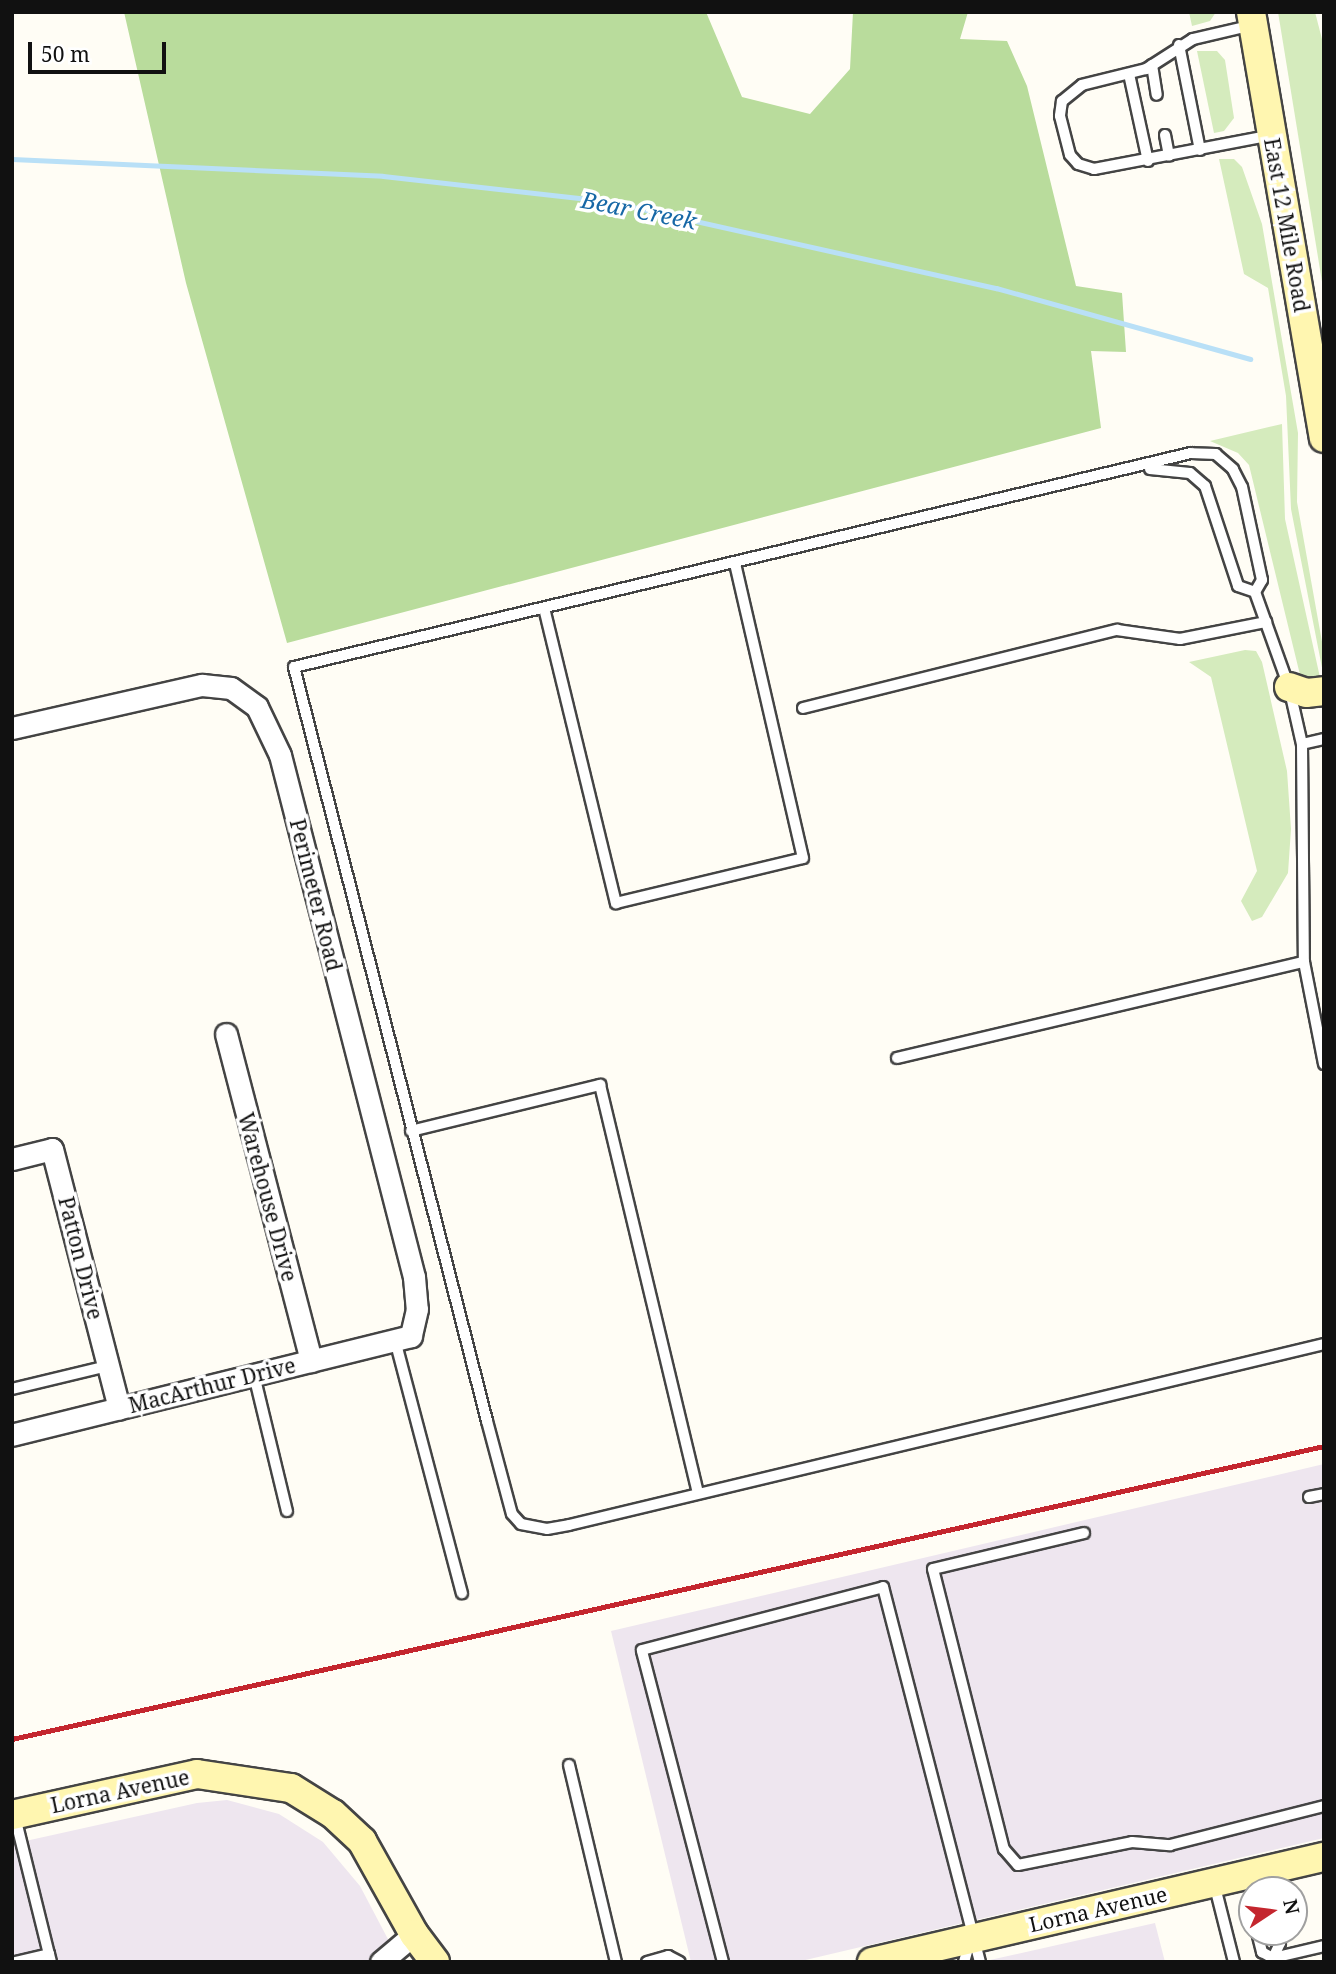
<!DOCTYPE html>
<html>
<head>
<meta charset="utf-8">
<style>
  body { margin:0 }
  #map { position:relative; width:1336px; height:1974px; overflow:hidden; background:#fffdf5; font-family:"Noto Serif",serif }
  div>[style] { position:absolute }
  .industrial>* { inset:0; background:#eee6ef }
  .green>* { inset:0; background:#d5ebbd }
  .forest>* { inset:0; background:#b9dc9c }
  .stream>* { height:5px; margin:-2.5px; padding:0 2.5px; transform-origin:2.5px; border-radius:2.5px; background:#b9e0f7 }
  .roads { filter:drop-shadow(2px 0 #444) drop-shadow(-2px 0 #444) drop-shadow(0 2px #444) drop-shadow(0 -2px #444) }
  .lane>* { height:10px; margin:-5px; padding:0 5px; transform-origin:5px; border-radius:5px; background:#fff }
  .street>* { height:21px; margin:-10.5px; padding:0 10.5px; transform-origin:10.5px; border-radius:10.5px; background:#fff }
  .secondary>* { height:28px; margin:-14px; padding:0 14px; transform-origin:14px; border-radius:14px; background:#fff6b0 }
  .rail>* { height:5px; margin:-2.5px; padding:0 2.5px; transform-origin:2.5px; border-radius:2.5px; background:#c4262e }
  span { translate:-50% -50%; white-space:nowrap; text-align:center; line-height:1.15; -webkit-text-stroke:7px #fff; paint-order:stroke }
  .street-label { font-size:21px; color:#111 }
  .water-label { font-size:23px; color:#1768a6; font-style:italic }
  .frame { position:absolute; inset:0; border:14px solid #111; pointer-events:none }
  .north { position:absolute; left:1238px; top:1876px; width:70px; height:70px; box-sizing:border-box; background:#fff; border:2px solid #a0a0a0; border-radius:50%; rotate:77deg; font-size:19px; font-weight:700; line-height:28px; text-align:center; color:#111 }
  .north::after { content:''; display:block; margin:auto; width:24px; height:32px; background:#c4262e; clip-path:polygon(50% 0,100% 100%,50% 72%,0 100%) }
  .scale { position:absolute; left:28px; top:42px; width:138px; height:32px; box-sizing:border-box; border:4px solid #111; border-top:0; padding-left:9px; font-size:21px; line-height:24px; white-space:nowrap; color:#111; -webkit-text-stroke:5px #fff; paint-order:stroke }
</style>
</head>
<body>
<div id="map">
  <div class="industrial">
    <div style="clip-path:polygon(1324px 1464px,1324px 1838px,797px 1962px,691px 1962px,611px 1631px)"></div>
    <div style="clip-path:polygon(227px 1800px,279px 1814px,323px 1842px,360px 1886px,400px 1962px,12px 1962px,12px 1844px,197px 1803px)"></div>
    <div style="clip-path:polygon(1155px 1923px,1165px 1962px,981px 1962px)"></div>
  </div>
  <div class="green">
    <div style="clip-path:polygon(1189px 12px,1216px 12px,1210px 21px,1192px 26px)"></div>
    <div style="clip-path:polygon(1278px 12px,1315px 12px,1324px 47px,1324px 294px)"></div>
    <div style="clip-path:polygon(1197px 51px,1217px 51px,1225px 60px,1234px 118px,1224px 131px,1214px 133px)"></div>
    <div style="clip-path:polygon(1219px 159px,1234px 159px,1242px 167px,1262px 224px,1298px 433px,1297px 502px,1324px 653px,1324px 678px,1291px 509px,1286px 396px,1268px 288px,1244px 274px)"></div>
    <div style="clip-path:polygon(1282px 424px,1285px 519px,1321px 682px,1301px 679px,1249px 465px,1238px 453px,1210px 441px)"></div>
    <div style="clip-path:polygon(1245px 650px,1256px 651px,1262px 662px,1287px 771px,1291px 829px,1288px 873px,1262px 917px,1252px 921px,1241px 901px,1257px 871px,1211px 677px,1189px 662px)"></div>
  </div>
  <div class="forest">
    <div style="clip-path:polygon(124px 12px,706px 12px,742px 97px,810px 114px,850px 69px,853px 12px,968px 12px,960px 39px,1007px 41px,1027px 86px,1076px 286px,1122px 293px,1126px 352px,1091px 351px,1101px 428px,287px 643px,186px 283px)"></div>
  </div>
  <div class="stream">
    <div style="left:12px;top:159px;width:371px;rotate:2.6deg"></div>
    <div style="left:383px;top:176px;width:224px;rotate:6.4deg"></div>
    <div style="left:606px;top:201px;width:400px;rotate:12.6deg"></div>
    <div style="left:996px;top:288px;width:264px;rotate:15.6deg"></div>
  </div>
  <div class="roads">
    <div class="lane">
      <div style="left:1253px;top:25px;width:62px;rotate:166.9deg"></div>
      <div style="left:1193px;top:39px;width:56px;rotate:147.4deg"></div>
      <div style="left:1146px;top:69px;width:66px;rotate:166deg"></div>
      <div style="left:1082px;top:85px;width:26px;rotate:141deg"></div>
      <div style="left:1062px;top:101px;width:15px;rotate:98deg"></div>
      <div style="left:1060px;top:116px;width:40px;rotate:75.6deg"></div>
      <div style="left:1070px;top:155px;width:12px;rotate:48deg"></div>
      <div style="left:1078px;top:164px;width:17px;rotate:17deg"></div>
      <div style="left:1094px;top:169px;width:181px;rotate:-10.8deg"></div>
      <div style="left:1179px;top:45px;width:107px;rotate:78.7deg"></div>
      <div style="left:1152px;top:65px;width:30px;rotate:81deg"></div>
      <div style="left:1129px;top:74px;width:89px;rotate:77.7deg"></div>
      <div style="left:1165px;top:135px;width:21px;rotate:79deg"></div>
      <div style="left:1150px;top:469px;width:40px;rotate:5.7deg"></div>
      <div style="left:1190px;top:473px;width:20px;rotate:41deg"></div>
      <div style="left:1205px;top:486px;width:105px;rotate:71.7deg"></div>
      <div style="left:1238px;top:586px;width:18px;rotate:19deg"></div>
      <div style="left:1255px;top:592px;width:101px;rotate:70.3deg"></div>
      <div style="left:1289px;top:687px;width:58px;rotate:77.2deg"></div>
      <div style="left:1302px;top:744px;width:218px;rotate:89.5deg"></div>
      <div style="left:1304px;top:962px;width:104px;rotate:78.9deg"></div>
      <div style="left:1255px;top:592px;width:14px;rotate:-60deg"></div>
      <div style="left:1262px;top:580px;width:95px;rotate:-102.1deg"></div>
      <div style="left:1242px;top:487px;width:20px;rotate:-117deg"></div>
      <div style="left:1233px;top:469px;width:23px;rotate:-139deg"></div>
      <div style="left:1216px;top:454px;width:25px;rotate:-178deg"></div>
      <div style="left:1191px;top:453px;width:922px;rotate:166.58deg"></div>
      <div style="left:294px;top:667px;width:778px;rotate:75.64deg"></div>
      <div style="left:487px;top:1421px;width:96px;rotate:75deg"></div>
      <div style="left:512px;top:1514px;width:13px;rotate:48deg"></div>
      <div style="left:521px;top:1524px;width:26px;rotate:11deg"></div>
      <div style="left:547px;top:1529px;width:22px;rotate:-10deg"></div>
      <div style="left:569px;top:1525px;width:776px;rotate:-13.48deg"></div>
      <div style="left:544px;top:608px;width:304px;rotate:76.3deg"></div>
      <div style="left:616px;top:903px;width:192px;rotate:-13.5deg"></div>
      <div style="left:803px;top:858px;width:303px;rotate:-103deg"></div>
      <div style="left:803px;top:708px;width:324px;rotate:-14deg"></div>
      <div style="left:1117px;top:630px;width:64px;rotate:8.1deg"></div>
      <div style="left:1180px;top:639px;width:88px;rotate:-11.2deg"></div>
      <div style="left:1302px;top:744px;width:23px;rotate:-13deg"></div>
      <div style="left:897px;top:1058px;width:418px;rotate:-13.3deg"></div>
      <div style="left:411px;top:1131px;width:195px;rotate:-13.7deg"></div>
      <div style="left:600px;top:1085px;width:419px;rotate:76.5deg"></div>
      <div style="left:395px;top:1340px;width:262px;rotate:75.2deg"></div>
      <div style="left:254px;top:1375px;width:140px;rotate:76.4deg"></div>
      <div style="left:12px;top:1389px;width:99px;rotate:-13.5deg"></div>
      <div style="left:1309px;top:1497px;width:15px;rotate:-11deg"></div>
      <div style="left:1084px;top:1533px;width:155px;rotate:166.6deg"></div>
      <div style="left:933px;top:1569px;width:289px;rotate:75.8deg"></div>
      <div style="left:1004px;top:1849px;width:21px;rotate:49deg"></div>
      <div style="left:1018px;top:1865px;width:116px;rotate:-11.4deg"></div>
      <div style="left:1132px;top:1842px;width:38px;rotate:5deg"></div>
      <div style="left:1170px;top:1845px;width:159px;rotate:-14.2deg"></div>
      <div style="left:569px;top:1765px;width:203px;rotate:76.6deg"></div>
      <div style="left:15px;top:1817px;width:141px;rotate:76.1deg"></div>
      <div style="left:1214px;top:1883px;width:81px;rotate:75.8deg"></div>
      <div style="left:1252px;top:1912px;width:36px;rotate:-88deg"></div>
      <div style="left:1257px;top:1932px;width:21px;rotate:76deg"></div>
      <div style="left:1262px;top:1952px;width:13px;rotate:29deg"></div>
      <div style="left:1273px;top:1958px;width:17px;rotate:-65deg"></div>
      <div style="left:1280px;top:1943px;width:11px;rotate:-105deg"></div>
      <div style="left:15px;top:1962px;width:35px;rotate:-13deg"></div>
      <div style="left:49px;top:1954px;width:8px;rotate:76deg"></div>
      <div style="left:647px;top:1962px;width:22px;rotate:-16deg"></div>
      <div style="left:668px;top:1956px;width:13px;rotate:27deg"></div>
      <div style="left:723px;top:1962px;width:322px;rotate:-104.6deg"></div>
      <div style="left:642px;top:1650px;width:249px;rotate:-14.6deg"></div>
      <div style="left:883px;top:1587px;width:387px;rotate:75.5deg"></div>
      <div style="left:964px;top:1962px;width:22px;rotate:-74deg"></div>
      <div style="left:1273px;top:1962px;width:4px;rotate:-90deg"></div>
      <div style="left:1273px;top:1958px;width:52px;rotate:-13.2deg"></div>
    </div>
    <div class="street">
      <div style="left:12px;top:728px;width:195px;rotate:-12.8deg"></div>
      <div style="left:202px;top:685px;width:29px;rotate:6deg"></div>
      <div style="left:231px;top:688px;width:32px;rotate:36deg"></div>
      <div style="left:257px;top:707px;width:53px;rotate:64.4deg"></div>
      <div style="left:280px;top:755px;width:539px;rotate:75.6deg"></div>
      <div style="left:414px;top:1277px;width:32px;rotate:85deg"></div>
      <div style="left:417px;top:1309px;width:28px;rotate:103deg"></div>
      <div style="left:411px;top:1336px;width:411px;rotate:166.1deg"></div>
      <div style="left:226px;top:1034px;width:338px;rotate:75.4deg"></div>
      <div style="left:12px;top:1159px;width:41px;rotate:-14deg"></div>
      <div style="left:52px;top:1149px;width:268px;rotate:75.5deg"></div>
      <div style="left:381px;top:1962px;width:43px;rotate:-40.3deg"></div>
    </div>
    <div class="secondary">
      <div style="left:1251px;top:12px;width:432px;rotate:80.3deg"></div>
      <div style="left:1289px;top:687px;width:18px;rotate:19deg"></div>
      <div style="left:1306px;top:693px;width:18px;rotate:-6deg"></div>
      <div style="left:12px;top:1815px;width:189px;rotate:-12.5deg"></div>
      <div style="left:197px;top:1774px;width:95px;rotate:8.5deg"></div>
      <div style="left:291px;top:1788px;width:49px;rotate:31.8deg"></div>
      <div style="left:333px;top:1814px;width:40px;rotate:43deg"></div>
      <div style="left:362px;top:1841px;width:107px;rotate:60.8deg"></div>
      <div style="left:414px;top:1934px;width:35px;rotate:53deg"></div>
      <div style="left:872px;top:1962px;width:464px;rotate:-13.1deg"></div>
    </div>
  </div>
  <div class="rail">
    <div style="left:12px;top:1739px;width:1344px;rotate:-12.59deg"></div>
  </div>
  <div class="street-label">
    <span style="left:1287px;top:225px;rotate:80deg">East 12 Mile Road</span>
    <span style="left:316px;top:895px;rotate:76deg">Perimeter Road</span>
    <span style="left:268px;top:1197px;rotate:75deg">Warehouse Drive</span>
    <span style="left:81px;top:1258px;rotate:76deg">Patton Drive</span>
    <span style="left:212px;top:1385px;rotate:-14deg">MacArthur Drive</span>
    <span style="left:120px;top:1791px;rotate:-12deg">Lorna Avenue</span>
    <span style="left:1098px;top:1909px;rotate:-13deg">Lorna Avenue</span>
  </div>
  <div class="water-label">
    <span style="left:639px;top:210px;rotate:11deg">Bear Creek</span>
  </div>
  <div class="frame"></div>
  <div class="north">N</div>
  <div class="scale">50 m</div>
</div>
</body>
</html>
